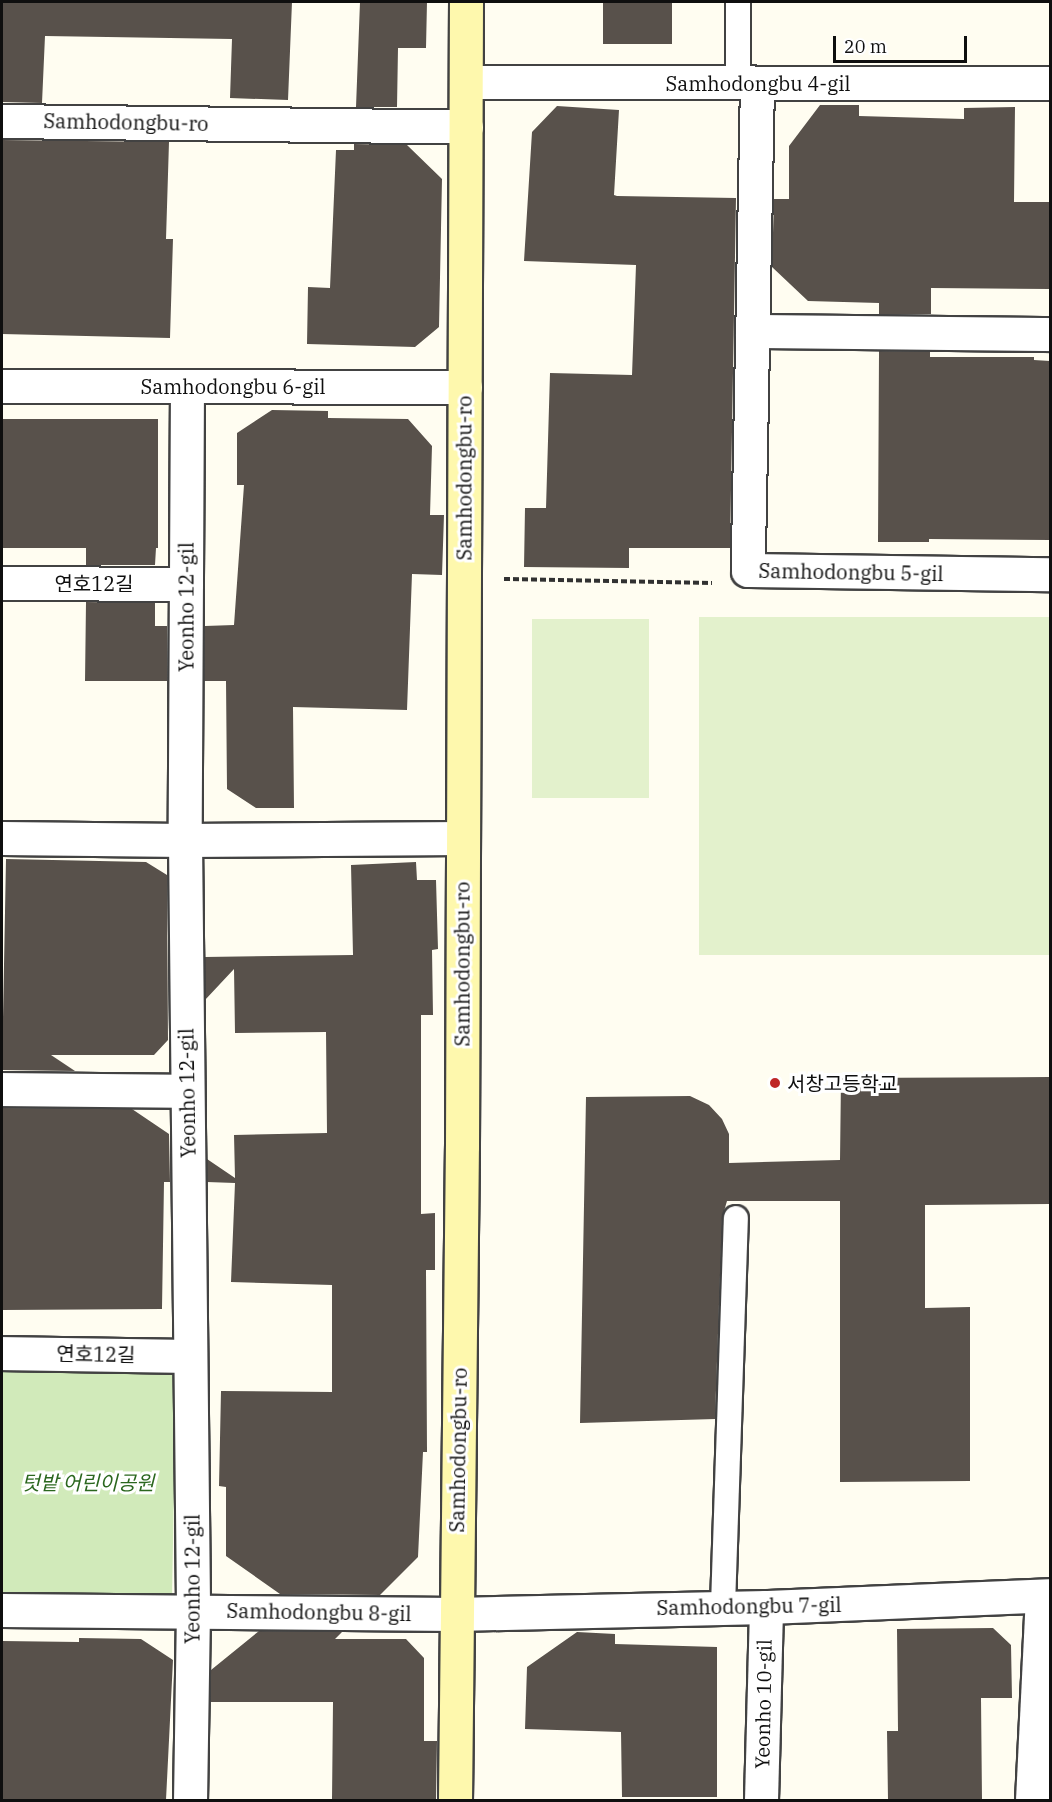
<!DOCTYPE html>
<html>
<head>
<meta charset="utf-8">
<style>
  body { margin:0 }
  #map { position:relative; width:1052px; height:1802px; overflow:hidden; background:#fffdf1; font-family:"IBM Plex Serif","Noto Sans KR",serif }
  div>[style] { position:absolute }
  .green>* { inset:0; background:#d1eaba; transform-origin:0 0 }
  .pitch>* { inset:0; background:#e3f1cc; transform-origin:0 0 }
  .building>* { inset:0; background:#58514b; transform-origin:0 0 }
  .path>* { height:4px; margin-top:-2px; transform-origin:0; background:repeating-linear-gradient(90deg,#313131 0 6px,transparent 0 9px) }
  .roads { filter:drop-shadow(2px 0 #424242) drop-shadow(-2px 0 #424242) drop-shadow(0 2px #424242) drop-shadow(0 -2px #424242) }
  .lane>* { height:24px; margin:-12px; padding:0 12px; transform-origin:12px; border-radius:12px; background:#fff }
  .street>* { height:33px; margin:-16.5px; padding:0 16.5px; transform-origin:16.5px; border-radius:16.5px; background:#fff }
  .secondary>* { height:33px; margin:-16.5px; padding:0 16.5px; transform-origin:16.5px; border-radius:16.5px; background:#fef8ad }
  .dots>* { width:16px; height:16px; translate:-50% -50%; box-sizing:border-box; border:3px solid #fff; border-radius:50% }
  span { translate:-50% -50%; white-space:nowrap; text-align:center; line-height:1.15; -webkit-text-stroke:6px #fff; paint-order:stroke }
  .street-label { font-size:20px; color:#0f0f0f }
  .poi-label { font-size:20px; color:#0f0f0f }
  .left { translate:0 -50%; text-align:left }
  .park-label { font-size:20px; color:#2b671f; font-style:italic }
  .frame { position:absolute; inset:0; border:3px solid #0f0f0f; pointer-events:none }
  .scale { position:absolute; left:833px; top:36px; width:134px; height:27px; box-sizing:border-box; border:3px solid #0f0f0f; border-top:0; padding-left:8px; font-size:18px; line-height:21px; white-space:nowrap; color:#0f0f0f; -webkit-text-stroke:4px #fff; paint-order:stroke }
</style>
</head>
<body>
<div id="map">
  <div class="green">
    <div style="left:2px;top:1369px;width:174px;height:224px;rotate:1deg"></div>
  </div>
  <div class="pitch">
    <div style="left:1050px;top:617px;width:338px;height:351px;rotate:90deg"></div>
    <div style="left:532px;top:619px;width:117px;height:179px"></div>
  </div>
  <div class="building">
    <div style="clip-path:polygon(2px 2px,292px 2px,288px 100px,230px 98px,232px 39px,45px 36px,42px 103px,2px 102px)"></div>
    <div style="clip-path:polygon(360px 2px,427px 2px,426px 48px,398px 48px,397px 107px,356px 107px)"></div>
    <div style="left:603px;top:2px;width:69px;height:42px"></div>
    <div style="clip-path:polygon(820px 105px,859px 105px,859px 116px,964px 119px,964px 108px,1015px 107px,1014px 202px,1050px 202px,1050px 289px,931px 288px,931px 314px,879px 314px,879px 303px,808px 301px,772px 267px,774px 199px,789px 199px,789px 146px)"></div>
    <div style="clip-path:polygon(557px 106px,619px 110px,614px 195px,617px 196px,736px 198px,730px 548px,629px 548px,629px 568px,524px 567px,525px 508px,546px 508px,550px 373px,632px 375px,636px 265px,524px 261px,532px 132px)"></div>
    <div style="clip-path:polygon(2px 140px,169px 142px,166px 239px,173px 239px,170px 338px,2px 334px)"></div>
    <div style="clip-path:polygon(354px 144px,407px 145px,442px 179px,439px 327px,415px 347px,307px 344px,308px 287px,330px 288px,336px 150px,354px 150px)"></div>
    <div style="clip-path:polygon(879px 351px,930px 352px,930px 357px,1034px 357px,1034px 360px,1050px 361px,1050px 540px,929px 539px,929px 542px,878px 542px)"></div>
    <div style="clip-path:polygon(272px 410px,328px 411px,328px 418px,408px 419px,432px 446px,430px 515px,444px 515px,442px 575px,412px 574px,407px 710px,293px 707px,294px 808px,256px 808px,227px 789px,226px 681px,204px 681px,205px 626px,234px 625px,244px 485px,237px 485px,237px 433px)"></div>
    <div style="clip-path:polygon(2px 419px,158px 419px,158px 548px,156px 548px,155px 565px,86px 565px,86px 548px,2px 548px)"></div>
    <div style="clip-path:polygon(86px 602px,155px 603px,155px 626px,167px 626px,167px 681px,85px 681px)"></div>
    <div style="clip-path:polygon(6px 859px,146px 862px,167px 875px,168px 1040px,154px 1055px,51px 1055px,75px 1071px,2px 1070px)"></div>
    <div style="clip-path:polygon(416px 862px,417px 880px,436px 880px,438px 949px,432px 950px,433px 1015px,421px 1015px,421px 1214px,435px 1213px,435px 1270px,426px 1270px,427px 1452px,423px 1452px,418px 1557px,380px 1595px,280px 1594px,226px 1556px,226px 1487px,219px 1486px,221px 1391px,332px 1392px,332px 1285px,231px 1282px,235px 1183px,207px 1182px,207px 1159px,235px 1178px,234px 1135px,327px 1133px,326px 1032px,235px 1033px,234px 969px,205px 1000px,205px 957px,353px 955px,351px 865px)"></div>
    <div style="clip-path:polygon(1050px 1077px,1050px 1204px,925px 1205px,925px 1308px,970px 1307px,970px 1481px,840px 1482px,840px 1201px,727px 1201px,722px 1218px,715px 1419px,580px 1423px,586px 1097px,690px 1096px,709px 1105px,722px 1119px,729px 1134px,729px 1163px,840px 1160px,841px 1078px)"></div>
    <div style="clip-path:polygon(2px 1108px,132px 1109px,169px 1134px,170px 1182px,164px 1182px,162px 1309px,2px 1310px)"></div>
    <div style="clip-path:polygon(993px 1628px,1011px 1645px,1012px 1698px,981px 1698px,982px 1800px,888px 1800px,887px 1731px,898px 1731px,897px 1629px)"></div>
    <div style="clip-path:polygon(259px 1631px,342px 1632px,335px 1639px,406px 1639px,424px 1658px,424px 1741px,437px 1741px,436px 1800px,332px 1800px,333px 1702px,210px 1702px,211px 1670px)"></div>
    <div style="clip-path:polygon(577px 1632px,615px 1634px,615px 1644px,717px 1647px,717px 1797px,622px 1797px,621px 1732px,525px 1729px,527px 1667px)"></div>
    <div style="clip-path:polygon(79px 1638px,141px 1639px,173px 1660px,166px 1800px,2px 1800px,2px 1641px,79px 1642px)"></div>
  </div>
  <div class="path">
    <div style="left:504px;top:579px;width:208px;rotate:1.1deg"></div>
  </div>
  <div class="roads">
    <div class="lane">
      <div style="left:738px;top:2px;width:81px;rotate:90deg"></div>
      <div style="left:723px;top:1606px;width:388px;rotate:-88.1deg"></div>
    </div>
    <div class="street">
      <div style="left:466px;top:82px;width:584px;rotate:0.1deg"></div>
      <div style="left:757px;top:83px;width:487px;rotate:91.1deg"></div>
      <div style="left:748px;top:570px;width:302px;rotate:0.8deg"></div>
      <div style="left:2px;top:121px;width:464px;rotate:0.7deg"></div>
      <div style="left:752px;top:331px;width:298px;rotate:0.6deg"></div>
      <div style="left:2px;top:386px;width:463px;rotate:0.1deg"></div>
      <div style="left:187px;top:386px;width:454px;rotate:90.3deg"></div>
      <div style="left:185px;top:840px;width:770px;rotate:89.4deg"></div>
      <div style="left:193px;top:1610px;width:190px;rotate:90.9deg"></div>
      <div style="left:2px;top:583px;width:184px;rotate:0.3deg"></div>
      <div style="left:2px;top:838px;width:183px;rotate:0.6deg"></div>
      <div style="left:185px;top:840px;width:278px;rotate:-0.4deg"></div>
      <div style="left:2px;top:1089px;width:185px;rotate:0.6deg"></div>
      <div style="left:2px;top:1353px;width:188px;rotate:0.9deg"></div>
      <div style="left:2px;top:1610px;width:454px;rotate:0.5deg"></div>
      <div style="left:456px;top:1614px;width:310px;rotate:-1.3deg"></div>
      <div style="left:766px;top:1607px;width:284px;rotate:-2.4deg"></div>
      <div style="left:761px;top:1800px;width:193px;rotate:-88.5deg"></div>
      <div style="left:1032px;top:1800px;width:204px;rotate:-87.2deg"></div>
    </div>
    <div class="secondary">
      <div style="left:455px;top:1800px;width:654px;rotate:-89.39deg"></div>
      <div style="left:462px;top:1146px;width:1144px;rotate:-89.8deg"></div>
    </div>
  </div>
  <div class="dots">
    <div style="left:775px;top:1083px;background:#bf2728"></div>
  </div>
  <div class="street-label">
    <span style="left:758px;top:83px">Samhodongbu 4-gil</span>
    <span style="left:126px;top:122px;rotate:1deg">Samhodongbu-ro</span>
    <span style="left:233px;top:386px">Samhodongbu 6-gil</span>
    <span style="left:464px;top:478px;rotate:-90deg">Samhodongbu-ro</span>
    <span style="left:851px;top:572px;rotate:1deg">Samhodongbu 5-gil</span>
    <span style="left:94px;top:583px">연호12길</span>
    <span style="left:186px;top:607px;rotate:-90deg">Yeonho 12-gil</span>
    <span style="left:462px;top:964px;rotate:-90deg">Samhodongbu-ro</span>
    <span style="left:187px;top:1093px;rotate:-91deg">Yeonho 12-gil</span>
    <span style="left:96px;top:1354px;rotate:1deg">연호12길</span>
    <span style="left:458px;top:1450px;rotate:-89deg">Samhodongbu-ro</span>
    <span style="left:192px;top:1579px;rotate:-90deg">Yeonho 12-gil</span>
    <span style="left:749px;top:1606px;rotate:-1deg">Samhodongbu 7-gil</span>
    <span style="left:319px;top:1612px;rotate:1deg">Samhodongbu 8-gil</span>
    <span style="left:763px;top:1704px;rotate:-89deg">Yeonho 10-gil</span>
  </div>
  <div class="poi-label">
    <span class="left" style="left:787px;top:1083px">서창고등학교</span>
  </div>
  <div class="park-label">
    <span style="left:88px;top:1482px">텃밭 어린이공원</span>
  </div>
  <div class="frame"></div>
  <div class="scale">20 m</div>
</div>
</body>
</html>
